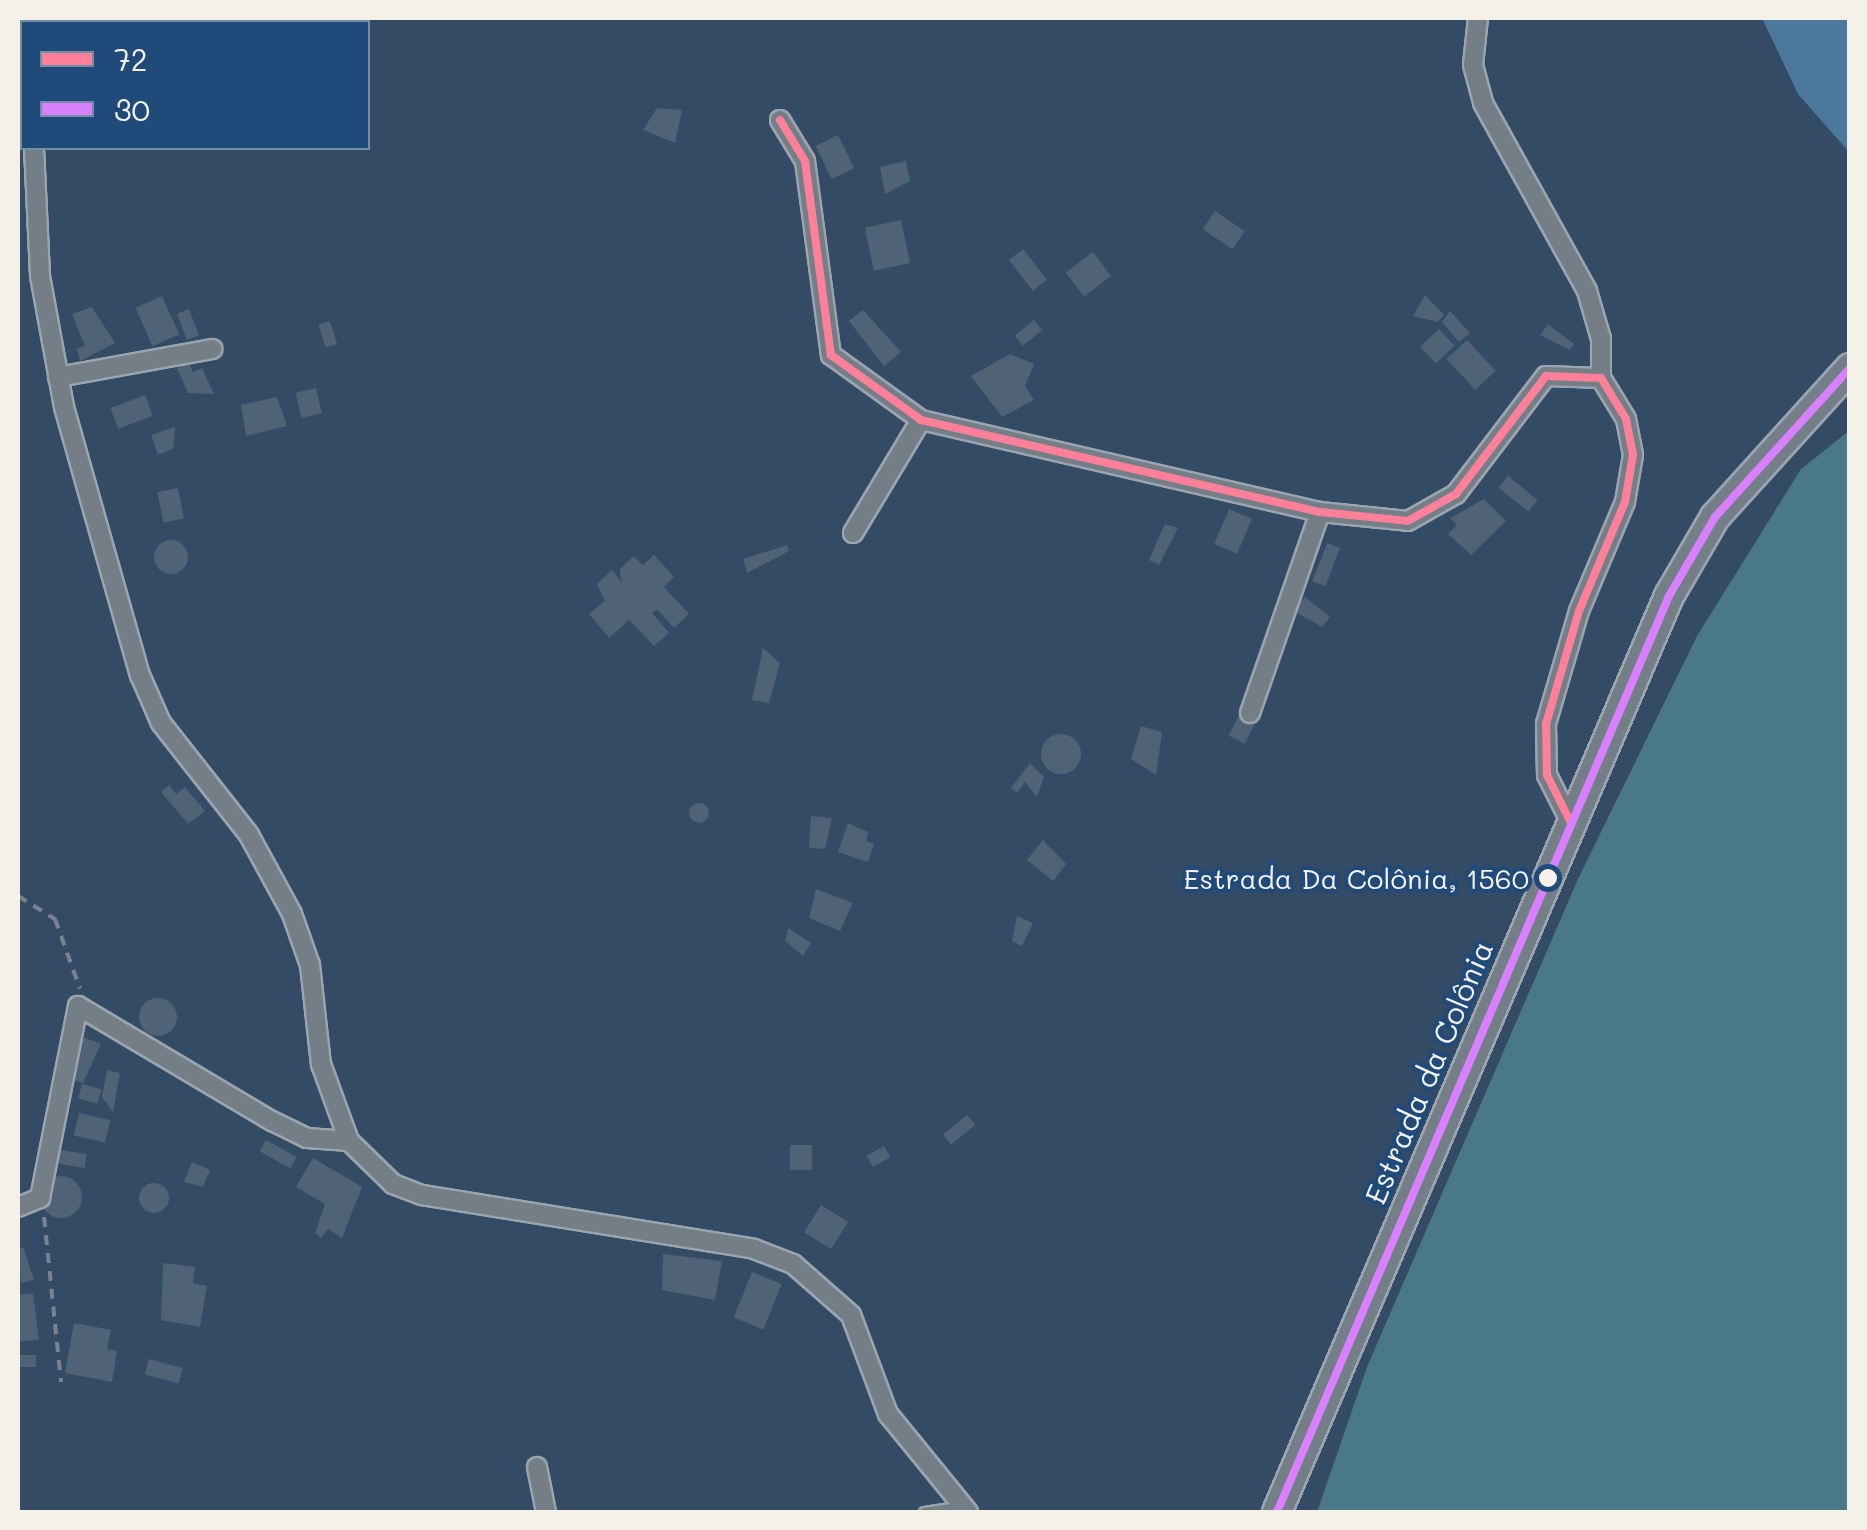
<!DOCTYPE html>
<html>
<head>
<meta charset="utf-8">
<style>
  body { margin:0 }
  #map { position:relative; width:1867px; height:1530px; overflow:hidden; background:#344b65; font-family:Mali,sans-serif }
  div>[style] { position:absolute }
  .green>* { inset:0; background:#497988 }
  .water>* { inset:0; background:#4c789e }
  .building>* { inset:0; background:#506276; transform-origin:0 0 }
  .round { border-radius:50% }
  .path>* { height:4px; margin-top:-2px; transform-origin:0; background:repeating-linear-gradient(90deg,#78838f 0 10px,transparent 0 18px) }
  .roads { filter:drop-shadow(2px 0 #9ba5af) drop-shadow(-2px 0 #9ba5af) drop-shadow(0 2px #9ba5af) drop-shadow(0 -2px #9ba5af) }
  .service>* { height:9px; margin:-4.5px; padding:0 4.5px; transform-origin:4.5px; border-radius:4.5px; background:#737e87 }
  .minor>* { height:18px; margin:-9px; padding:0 9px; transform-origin:9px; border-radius:9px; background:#737e87 }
  .secondary>* { height:28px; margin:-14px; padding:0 14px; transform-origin:14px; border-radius:14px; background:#737e87 }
  .bus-1>* { height:8px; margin:-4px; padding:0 4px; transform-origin:4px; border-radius:4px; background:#ff8098 }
  .bus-2>* { height:8px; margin:-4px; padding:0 4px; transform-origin:4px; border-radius:4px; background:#d880ff }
  .dots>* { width:28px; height:28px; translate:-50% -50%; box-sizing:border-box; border:5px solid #1f4a7a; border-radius:50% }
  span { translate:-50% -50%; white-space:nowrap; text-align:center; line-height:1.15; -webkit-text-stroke:8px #1f4a7a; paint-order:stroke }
  .bus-label { font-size:28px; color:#f4f1e8 }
  .right { translate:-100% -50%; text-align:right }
  .street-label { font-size:30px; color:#f4f1e8 }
  .frame { position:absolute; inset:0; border:20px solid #f4f1e8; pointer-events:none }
  .legend { position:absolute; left:20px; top:20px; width:350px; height:130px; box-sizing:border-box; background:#1f4a7a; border:2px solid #748da6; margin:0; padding:12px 18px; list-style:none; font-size:30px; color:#f4f1e8 }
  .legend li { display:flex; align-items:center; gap:20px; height:50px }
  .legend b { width:50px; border:2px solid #748da6 }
</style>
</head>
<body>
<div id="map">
  <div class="green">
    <div style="clip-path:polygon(1849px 431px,1849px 1512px,1317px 1512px,1367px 1367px,1578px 879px,1697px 636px,1801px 469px)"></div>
  </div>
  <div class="water">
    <div style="clip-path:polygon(1762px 18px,1849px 18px,1849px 152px,1798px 94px)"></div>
  </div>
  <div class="building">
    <div style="clip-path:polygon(657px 108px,682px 110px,675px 143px,643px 130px)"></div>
    <div style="left:838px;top:135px;width:37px;height:25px;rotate:64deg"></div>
    <div style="clip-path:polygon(906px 161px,910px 181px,885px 194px,880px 167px)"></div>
    <div style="left:1215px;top:211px;width:36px;height:22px;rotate:34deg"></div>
    <div style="left:901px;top:220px;width:44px;height:37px;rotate:78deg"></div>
    <div style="left:1023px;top:249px;width:39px;height:18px;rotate:52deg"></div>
    <div style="left:1093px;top:252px;width:30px;height:34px;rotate:53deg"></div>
    <div style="clip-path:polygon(1425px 295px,1444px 315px,1437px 322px,1413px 316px)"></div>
    <div style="left:162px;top:296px;width:42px;height:29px;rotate:66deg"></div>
    <div style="clip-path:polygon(92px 307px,115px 343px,80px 361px,77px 349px,85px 346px,72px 314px)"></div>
    <div style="left:189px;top:309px;width:28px;height:13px;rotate:69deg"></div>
    <div style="clip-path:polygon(863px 310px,901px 352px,884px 366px,849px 321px)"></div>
    <div style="clip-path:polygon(1450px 311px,1470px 333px,1459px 342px,1442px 322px)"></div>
    <div style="left:1034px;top:320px;width:13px;height:25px;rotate:51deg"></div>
    <div style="left:330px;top:321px;width:24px;height:12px;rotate:73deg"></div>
    <div style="clip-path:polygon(1548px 324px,1574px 344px,1570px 350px,1540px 335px)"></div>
    <div style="left:1439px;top:329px;width:23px;height:26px;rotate:47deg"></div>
    <div style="left:1467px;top:340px;width:42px;height:28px;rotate:47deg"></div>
    <div style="clip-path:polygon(1010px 354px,1034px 364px,1025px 386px,1034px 400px,1002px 417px,971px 376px)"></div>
    <div style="clip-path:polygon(188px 362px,193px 372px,202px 368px,214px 394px,188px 393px,177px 368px)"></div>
    <div style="left:316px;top:388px;width:26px;height:21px;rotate:77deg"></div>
    <div style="left:145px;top:395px;width:22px;height:37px;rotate:69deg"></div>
    <div style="clip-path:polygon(277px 397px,287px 426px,246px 436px,241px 405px)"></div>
    <div style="clip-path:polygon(175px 427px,173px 449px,158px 455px,151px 435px)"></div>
    <div style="left:1508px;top:476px;width:38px;height:15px;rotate:39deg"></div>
    <div style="left:178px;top:488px;width:31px;height:21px;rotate:79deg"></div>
    <div style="clip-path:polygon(1484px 499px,1506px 521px,1471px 555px,1448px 534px,1457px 525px,1450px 518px)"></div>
    <div style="left:1229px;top:509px;width:25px;height:38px;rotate:23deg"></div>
    <div style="clip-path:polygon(1165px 524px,1178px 528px,1159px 565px,1149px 560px)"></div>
    <div class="round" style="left:154px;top:540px;width:34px;height:34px"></div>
    <div style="left:1327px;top:543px;width:14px;height:41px;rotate:21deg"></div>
    <div style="clip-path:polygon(787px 545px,789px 551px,747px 573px,743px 559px)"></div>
    <div style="clip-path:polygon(654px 555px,674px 577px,664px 587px,689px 614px,674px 628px,657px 609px,652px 613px,669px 633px,654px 646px,629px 620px,609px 638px,589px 614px,605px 601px,597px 584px,612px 570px,621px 581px,620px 569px,634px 556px,643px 565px)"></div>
    <div style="clip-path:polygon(1305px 597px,1330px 617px,1322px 627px,1293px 611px)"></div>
    <div style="clip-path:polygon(763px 648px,780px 663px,769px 703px,752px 700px)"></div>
    <div style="left:1239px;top:715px;width:18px;height:23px;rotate:27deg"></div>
    <div style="clip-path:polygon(1141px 726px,1162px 732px,1156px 775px,1131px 759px)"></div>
    <div class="round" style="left:1041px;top:734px;width:40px;height:40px"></div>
    <div style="clip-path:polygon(1030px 763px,1044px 777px,1037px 797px,1025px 782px,1017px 793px,1011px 788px)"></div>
    <div style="clip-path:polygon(169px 785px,176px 794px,185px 787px,205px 811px,188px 824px,161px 792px)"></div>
    <div class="round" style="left:689px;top:803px;width:20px;height:20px"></div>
    <div style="clip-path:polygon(811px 816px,832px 818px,825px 849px,809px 848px)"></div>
    <div style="clip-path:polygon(848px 823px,868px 832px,866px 841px,874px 844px,868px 862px,838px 852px)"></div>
    <div style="clip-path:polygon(1043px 840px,1066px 864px,1053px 881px,1027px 860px)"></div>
    <div style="clip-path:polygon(816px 889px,853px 903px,840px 931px,809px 918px)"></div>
    <div style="clip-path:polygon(1017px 916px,1033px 923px,1022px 946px,1012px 941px)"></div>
    <div style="clip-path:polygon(788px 928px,811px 943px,803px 956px,785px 941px)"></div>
    <div class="round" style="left:139px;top:998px;width:38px;height:38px"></div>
    <div style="clip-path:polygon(83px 1037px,101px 1044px,83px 1083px,69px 1079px)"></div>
    <div style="clip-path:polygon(107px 1070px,120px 1073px,113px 1112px,102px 1097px)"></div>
    <div style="left:82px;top:1084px;width:20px;height:15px;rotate:15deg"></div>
    <div style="left:79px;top:1113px;width:32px;height:23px;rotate:13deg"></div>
    <div style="left:967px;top:1115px;width:13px;height:31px;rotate:51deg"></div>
    <div style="left:266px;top:1140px;width:35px;height:13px;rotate:29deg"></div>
    <div style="left:790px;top:1145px;width:22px;height:25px"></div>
    <div style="left:884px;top:1146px;width:13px;height:20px;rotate:61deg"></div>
    <div style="left:61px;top:1150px;width:26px;height:14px;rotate:9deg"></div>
    <div style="clip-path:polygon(313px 1158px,362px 1187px,342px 1238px,328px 1229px,321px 1238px,315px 1233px,325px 1204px,296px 1187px)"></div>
    <div style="clip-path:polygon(192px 1162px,210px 1170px,203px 1187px,184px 1182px)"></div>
    <div class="round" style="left:40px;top:1176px;width:42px;height:42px"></div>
    <div class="round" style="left:139px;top:1183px;width:30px;height:30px"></div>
    <div style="left:821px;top:1205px;width:32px;height:32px;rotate:32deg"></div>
    <div style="clip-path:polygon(23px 1247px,34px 1280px,21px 1283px,18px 1249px)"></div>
    <div style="clip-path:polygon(663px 1254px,722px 1261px,715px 1300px,662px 1290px)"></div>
    <div style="clip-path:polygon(163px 1263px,195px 1267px,193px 1283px,207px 1286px,200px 1327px,161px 1320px)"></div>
    <div style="left:752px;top:1272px;width:32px;height:49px;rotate:22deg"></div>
    <div style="clip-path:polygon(33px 1293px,39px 1340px,18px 1341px,18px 1295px)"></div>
    <div style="clip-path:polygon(74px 1323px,111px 1330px,107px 1349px,117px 1351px,112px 1382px,65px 1373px)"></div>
    <div style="left:36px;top:1355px;width:12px;height:18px;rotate:90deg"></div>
    <div style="left:149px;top:1359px;width:35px;height:16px;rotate:15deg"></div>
  </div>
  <div class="path">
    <div style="left:18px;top:896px;width:44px;rotate:31.9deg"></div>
    <div style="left:55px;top:919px;width:74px;rotate:70.3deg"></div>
    <div style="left:44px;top:1217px;width:166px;rotate:84.1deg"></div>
  </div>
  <div class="roads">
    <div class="service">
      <div style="left:924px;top:1512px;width:38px;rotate:-9deg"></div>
    </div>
    <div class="minor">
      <div style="left:32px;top:18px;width:4px;rotate:90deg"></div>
      <div style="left:1478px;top:18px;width:47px;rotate:96.1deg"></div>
      <div style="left:1473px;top:65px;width:39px;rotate:75deg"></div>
      <div style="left:1483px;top:103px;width:215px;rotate:61deg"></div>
      <div style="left:1587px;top:291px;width:50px;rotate:73.7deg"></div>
      <div style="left:1601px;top:339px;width:39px;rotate:90deg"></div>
      <div style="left:780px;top:120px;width:48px;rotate:58.6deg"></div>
      <div style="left:805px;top:161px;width:196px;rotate:82.4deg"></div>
      <div style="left:831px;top:355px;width:111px;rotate:35.8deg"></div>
      <div style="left:921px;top:420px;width:409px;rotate:13deg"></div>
      <div style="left:1320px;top:512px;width:88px;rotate:5.8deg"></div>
      <div style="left:1408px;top:521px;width:55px;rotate:-29.4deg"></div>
      <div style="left:1456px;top:494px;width:148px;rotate:-52.7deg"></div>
      <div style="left:1546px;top:376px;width:55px;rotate:2.1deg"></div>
      <div style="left:1601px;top:378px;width:48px;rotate:58.6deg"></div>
      <div style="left:1626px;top:419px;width:37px;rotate:79deg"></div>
      <div style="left:1633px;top:455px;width:48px;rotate:99.7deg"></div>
      <div style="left:1625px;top:502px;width:118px;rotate:112.9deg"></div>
      <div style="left:1579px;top:611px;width:118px;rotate:106.3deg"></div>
      <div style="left:1546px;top:724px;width:51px;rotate:88.9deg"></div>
      <div style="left:1547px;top:775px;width:54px;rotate:63.4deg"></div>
      <div style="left:34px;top:148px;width:128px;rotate:87.3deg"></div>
      <div style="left:40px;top:276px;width:133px;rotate:79.6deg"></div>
      <div style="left:64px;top:407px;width:279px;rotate:74.2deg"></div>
      <div style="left:140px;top:675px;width:52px;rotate:66.4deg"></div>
      <div style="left:161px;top:723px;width:142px;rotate:51.8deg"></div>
      <div style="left:249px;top:835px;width:90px;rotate:61.4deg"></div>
      <div style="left:292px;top:914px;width:54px;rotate:70.6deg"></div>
      <div style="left:310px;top:965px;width:100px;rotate:83.7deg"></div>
      <div style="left:321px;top:1064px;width:82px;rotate:70deg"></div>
      <div style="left:349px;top:1141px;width:62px;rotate:44.3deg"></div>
      <div style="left:393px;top:1184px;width:31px;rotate:21deg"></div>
      <div style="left:422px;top:1195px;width:336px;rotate:9.2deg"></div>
      <div style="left:754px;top:1249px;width:42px;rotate:21deg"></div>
      <div style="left:793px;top:1264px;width:77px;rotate:41.3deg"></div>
      <div style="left:851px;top:1315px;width:106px;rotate:69.5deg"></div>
      <div style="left:888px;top:1414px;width:127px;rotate:50.8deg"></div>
      <div style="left:58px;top:377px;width:157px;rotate:-10.3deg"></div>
      <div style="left:853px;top:533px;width:132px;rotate:-59deg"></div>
      <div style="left:1250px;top:713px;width:213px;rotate:-70.8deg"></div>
      <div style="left:18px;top:1207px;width:24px;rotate:-22deg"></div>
      <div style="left:40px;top:1198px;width:196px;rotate:-78.8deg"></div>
      <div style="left:78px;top:1006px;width:226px;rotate:30.7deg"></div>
      <div style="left:272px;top:1121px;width:39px;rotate:26deg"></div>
      <div style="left:307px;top:1138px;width:42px;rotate:4.1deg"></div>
      <div style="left:537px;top:1467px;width:46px;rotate:78.7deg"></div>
    </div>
    <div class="secondary">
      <div style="left:1277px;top:1512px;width:996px;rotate:-66.83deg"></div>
      <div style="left:1669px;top:596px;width:91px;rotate:-59.8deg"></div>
      <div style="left:1715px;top:517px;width:201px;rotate:-47.8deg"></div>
    </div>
  </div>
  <div class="bus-1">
    <div style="left:780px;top:120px;width:48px;rotate:58.6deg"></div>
    <div style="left:805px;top:161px;width:196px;rotate:82.4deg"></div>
    <div style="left:831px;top:355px;width:111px;rotate:35.8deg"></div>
    <div style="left:921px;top:420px;width:409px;rotate:13deg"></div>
    <div style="left:1320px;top:512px;width:88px;rotate:5.8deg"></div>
    <div style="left:1408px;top:521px;width:55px;rotate:-29.4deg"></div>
    <div style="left:1456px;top:494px;width:148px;rotate:-52.7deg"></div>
    <div style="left:1546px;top:376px;width:55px;rotate:2.1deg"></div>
    <div style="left:1601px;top:378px;width:48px;rotate:58.6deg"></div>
    <div style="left:1626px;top:419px;width:37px;rotate:79deg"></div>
    <div style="left:1633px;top:455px;width:48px;rotate:99.7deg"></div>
    <div style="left:1625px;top:502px;width:118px;rotate:112.9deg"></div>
    <div style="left:1579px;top:611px;width:118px;rotate:106.3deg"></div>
    <div style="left:1546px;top:724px;width:51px;rotate:88.9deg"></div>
    <div style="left:1547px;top:775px;width:54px;rotate:63.4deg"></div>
  </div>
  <div class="bus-2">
    <div style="left:1277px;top:1512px;width:996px;rotate:-66.83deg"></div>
    <div style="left:1669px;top:596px;width:91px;rotate:-59.8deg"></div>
    <div style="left:1715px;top:517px;width:201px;rotate:-47.8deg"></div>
  </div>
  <div class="dots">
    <div style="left:1548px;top:878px;background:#f4f1e8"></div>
  </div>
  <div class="bus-label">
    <span class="right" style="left:1529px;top:878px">Estrada Da Colônia, 1560</span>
  </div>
  <div class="street-label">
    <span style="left:1428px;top:1072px;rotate:-67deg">Estrada da Colônia</span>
  </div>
  <div class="frame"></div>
  <ul class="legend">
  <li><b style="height:12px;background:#ff8098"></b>72</li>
  <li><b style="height:12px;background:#d880ff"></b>30</li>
  </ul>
</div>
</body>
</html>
